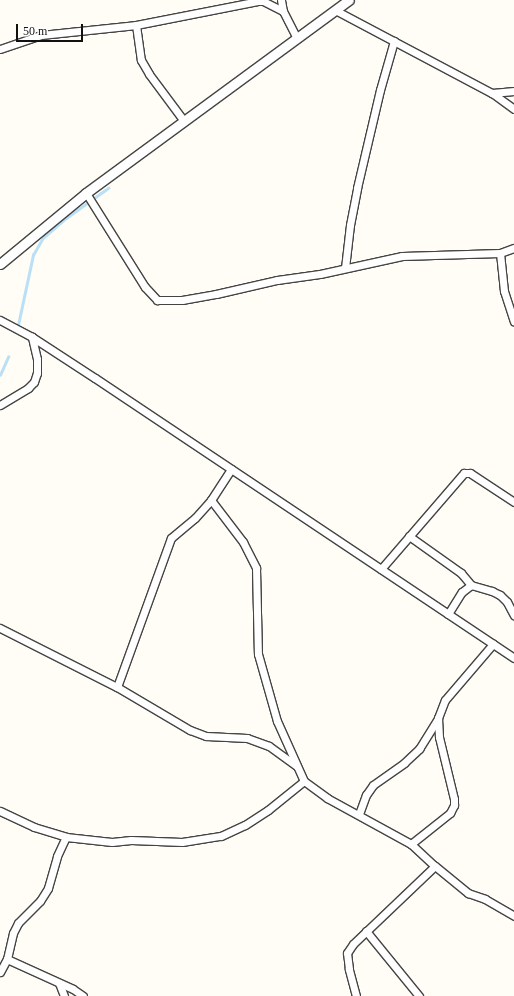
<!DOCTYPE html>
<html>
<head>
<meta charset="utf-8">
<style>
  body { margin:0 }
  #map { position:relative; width:514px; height:996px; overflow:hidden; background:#fffdf5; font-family:Georgia,serif }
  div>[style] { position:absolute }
  .stream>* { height:2.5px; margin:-1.25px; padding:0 1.25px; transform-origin:1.25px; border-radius:1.25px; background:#b9e0f7 }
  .roads { filter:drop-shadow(1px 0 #444) drop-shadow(-1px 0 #444) drop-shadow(0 1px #444) drop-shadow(0 -1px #444) }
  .minor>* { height:7px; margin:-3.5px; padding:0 3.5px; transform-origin:3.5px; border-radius:3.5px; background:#fff }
  .tertiary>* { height:9px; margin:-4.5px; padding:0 4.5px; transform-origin:4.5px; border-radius:4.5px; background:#fff }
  span { translate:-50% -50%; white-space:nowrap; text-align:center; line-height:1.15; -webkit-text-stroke:4px #fff; paint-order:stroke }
  .scale { position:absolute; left:16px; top:24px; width:67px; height:18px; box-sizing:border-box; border:2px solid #111; border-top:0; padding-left:5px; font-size:12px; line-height:14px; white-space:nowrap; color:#111; -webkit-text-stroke:3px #fff; paint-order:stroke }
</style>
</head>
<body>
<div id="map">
  <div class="stream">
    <div style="left:18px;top:325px;width:72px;rotate:-77.9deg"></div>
    <div style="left:33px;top:255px;width:20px;rotate:-60deg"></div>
    <div style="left:43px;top:238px;width:30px;rotate:-41deg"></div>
    <div style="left:66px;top:218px;width:52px;rotate:-35.5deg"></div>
    <div style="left:0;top:375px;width:20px;rotate:-66deg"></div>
  </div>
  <div class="roads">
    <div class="minor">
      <div style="left:281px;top:0;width:11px;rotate:80deg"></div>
      <div style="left:283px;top:11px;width:30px;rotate:63deg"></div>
      <div style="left:335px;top:10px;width:178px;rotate:27.9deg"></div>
      <div style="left:492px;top:93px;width:27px;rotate:36deg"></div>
      <div style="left:136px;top:25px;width:35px;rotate:82deg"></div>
      <div style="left:141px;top:60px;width:16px;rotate:60deg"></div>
      <div style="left:149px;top:74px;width:59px;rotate:53.3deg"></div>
      <div style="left:0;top:49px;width:43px;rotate:-18.9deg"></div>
      <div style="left:41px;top:35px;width:96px;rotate:-6deg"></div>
      <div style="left:136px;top:25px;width:124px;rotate:-11.1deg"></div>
      <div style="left:258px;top:1px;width:5px"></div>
      <div style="left:263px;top:1px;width:22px;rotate:27deg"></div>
      <div style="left:492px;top:93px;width:22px;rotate:-5deg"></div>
      <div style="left:86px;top:193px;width:111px;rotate:57.9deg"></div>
      <div style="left:145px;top:287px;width:18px;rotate:47deg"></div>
      <div style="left:157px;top:300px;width:25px"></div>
      <div style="left:182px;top:300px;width:35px;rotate:-10deg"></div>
      <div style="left:216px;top:294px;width:63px;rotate:-12.9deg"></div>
      <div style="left:277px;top:280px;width:43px;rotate:-7.9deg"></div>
      <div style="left:320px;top:274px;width:84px;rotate:-12.4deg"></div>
      <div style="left:402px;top:256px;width:98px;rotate:-1.8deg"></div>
      <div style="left:500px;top:253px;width:15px;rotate:-20deg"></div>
      <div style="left:500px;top:253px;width:38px;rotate:84deg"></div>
      <div style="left:504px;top:291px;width:32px;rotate:72deg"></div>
      <div style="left:345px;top:268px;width:43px;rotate:-83.4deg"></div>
      <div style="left:350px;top:225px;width:38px;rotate:-79deg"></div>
      <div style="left:357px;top:188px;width:101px;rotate:-76.8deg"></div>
      <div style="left:380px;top:90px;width:51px;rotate:-74.1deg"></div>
      <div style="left:0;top:320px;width:36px;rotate:28deg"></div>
      <div style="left:32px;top:337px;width:75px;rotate:33.1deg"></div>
      <div style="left:95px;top:378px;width:504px;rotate:33.75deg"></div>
      <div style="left:0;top:405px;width:33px;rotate:-31deg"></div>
      <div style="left:28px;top:388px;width:8px;rotate:-45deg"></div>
      <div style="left:34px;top:382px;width:9px;rotate:-72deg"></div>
      <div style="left:37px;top:373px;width:14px;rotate:-90deg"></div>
      <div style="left:37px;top:359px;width:23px;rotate:-103deg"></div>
      <div style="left:211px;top:500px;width:53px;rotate:52.7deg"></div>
      <div style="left:243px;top:542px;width:29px;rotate:63deg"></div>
      <div style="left:256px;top:568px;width:86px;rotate:88.7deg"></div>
      <div style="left:258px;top:654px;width:70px;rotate:74.2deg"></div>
      <div style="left:277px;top:721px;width:66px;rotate:65.8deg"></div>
      <div style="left:304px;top:781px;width:29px;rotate:36deg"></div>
      <div style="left:327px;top:798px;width:96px;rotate:28.7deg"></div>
      <div style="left:411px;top:844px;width:33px;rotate:43deg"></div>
      <div style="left:435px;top:866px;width:43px;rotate:39.3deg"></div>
      <div style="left:468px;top:893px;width:18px;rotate:19deg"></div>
      <div style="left:485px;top:899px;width:34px;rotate:30deg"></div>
      <div style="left:409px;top:536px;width:64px;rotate:35.4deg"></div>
      <div style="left:461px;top:573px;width:16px;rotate:50deg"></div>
      <div style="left:381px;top:569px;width:127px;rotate:-49.2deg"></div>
      <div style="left:464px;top:473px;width:6px"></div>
      <div style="left:470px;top:473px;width:53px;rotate:33.4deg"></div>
      <div style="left:448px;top:614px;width:26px;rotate:-58deg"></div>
      <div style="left:462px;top:592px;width:11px;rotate:-38deg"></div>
      <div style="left:471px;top:585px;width:22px;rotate:16deg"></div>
      <div style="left:492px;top:591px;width:9px;rotate:27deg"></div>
      <div style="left:500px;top:595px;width:10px;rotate:45deg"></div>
      <div style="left:507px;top:602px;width:15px;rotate:62deg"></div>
      <div style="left:0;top:628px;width:131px;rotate:26.8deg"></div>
      <div style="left:117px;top:687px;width:85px;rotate:30.5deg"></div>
      <div style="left:190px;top:730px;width:17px;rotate:21deg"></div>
      <div style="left:206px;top:736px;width:41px;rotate:2.8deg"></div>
      <div style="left:247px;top:738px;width:23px;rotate:20deg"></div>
      <div style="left:269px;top:746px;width:34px;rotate:36deg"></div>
      <div style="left:117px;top:687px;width:158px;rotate:-70.1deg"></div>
      <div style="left:171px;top:538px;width:31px;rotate:-40deg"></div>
      <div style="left:195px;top:518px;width:24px;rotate:-48deg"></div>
      <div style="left:211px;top:500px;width:37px;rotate:-57deg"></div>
      <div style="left:0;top:811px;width:38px;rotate:25deg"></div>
      <div style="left:34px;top:827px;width:34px;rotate:17deg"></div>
      <div style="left:66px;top:837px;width:46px;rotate:6.2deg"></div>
      <div style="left:112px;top:842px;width:19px;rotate:-6deg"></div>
      <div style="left:131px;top:840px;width:51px;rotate:2.2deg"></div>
      <div style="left:182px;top:842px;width:39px;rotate:-9deg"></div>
      <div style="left:221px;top:836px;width:26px;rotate:-25deg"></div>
      <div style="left:245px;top:825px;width:27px;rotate:-33deg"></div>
      <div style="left:268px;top:810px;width:46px;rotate:-38.9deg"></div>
      <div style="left:359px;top:814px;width:20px;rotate:-70deg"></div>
      <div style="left:366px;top:795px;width:12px;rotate:-55deg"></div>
      <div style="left:373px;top:785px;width:38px;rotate:-35deg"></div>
      <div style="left:404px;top:763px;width:21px;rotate:-43deg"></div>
      <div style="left:419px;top:749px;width:36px;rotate:-58deg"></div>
      <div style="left:411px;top:844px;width:50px;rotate:-38.5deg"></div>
      <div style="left:450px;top:813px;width:9px;rotate:-63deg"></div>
      <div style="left:454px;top:805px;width:6px;rotate:-90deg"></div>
      <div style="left:454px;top:799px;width:64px;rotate:-103.6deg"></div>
      <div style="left:439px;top:737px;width:19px;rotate:-93deg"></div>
      <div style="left:438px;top:718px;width:19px;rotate:-69deg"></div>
      <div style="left:445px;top:700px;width:74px;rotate:-49.4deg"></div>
      <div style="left:366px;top:931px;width:84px;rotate:50.8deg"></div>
      <div style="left:7px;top:959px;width:72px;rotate:24.4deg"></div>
      <div style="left:73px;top:989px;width:12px;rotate:35deg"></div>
      <div style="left:0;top:972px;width:15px;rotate:-62deg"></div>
      <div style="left:7px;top:959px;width:27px;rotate:-77deg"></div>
      <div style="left:13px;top:933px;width:11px;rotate:-63deg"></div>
      <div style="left:18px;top:923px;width:31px;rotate:-45deg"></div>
      <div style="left:40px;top:901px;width:15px;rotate:-58deg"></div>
      <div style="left:48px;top:888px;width:33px;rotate:-74deg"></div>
      <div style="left:57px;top:856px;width:21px;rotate:-65deg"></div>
      <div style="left:59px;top:983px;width:14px;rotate:69deg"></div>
      <div style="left:356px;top:996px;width:28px;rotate:-105deg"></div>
      <div style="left:349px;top:969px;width:16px;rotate:-97deg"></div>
      <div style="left:347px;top:953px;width:11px;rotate:-56deg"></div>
      <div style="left:353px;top:944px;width:113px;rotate:-43.6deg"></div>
    </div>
    <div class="tertiary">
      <div style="left:0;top:264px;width:112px;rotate:-39.5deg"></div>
      <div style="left:86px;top:193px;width:326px;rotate:-36.3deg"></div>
    </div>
  </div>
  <div class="scale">50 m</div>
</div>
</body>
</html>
